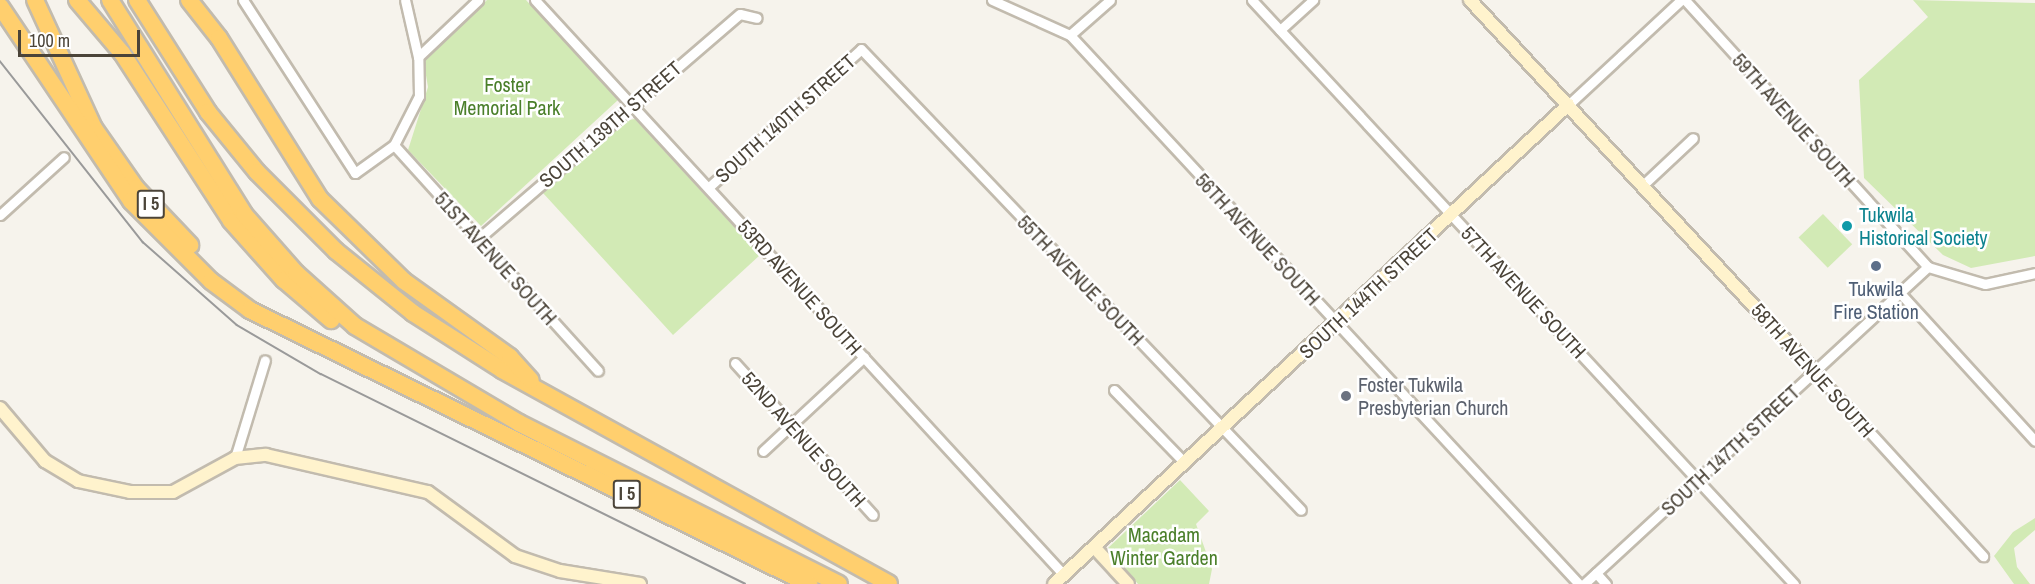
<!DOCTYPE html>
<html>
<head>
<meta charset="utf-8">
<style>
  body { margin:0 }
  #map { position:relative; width:2035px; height:584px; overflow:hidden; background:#f6f3ec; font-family:"Archivo Narrow",sans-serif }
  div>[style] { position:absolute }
  .green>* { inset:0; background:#d2eab5; transform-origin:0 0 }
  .roads { filter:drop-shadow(2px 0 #c2bbae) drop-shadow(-2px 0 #c2bbae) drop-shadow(0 2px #c2bbae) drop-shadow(0 -2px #c2bbae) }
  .street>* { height:9px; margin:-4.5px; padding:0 4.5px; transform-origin:4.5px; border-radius:4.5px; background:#fff }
  .secondary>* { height:12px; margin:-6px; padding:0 6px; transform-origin:6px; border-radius:6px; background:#fff3cd }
  .highway>* { height:16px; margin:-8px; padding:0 8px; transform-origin:8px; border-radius:8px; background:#ffcf6e }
  .tram>* { height:1.5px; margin:-0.75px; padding:0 0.75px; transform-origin:0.75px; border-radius:0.75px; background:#9a9a9a }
  .dots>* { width:16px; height:16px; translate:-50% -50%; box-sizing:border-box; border:3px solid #fff; border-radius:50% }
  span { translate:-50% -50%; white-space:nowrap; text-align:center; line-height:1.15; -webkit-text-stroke:5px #fff; paint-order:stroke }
  .shield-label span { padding:2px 4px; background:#fff; border:2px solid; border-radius:4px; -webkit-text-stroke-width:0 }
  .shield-label { font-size:18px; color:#4b4439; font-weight:700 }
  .park-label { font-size:20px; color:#4a7f2a }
  .street-label { font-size:20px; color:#4b4439 }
  .culture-label { font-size:20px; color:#0d838f }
  .left { translate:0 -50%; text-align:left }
  .service-label { font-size:20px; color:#4e5e75 }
  .worship-label { font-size:20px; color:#5b616d }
  .scale { position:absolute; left:18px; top:30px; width:122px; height:27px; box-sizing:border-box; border:3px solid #4b4439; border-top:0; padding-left:8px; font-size:18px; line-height:21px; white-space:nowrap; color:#4b4439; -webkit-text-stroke:4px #fff; paint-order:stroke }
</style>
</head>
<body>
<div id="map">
  <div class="green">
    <div style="clip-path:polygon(487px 0,526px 0,618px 100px,481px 226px,408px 150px,428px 87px,423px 58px)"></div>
    <div style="clip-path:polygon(1913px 0,2035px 3px,2035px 256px,1971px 268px,1943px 255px,1864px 178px,1859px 80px,1928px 17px)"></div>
    <div style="clip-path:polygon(635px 119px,760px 255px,673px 335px,543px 193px,623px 121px)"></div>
    <div style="left:1823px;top:214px;width:42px;height:34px;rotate:46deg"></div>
    <div style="clip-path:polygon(1180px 480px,1209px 511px,1196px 524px,1212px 569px,1209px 584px,1138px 584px,1108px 548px)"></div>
    <div style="clip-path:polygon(2035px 518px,2035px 530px,2014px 548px,2017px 567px,2030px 584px,2014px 584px,1994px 556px,2013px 532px)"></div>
  </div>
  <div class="roads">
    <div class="street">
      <div style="left:243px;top:0;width:206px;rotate:57.1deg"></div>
      <div style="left:355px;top:173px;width:48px;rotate:-35.7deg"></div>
      <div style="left:394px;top:145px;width:55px;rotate:-63deg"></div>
      <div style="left:419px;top:96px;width:39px;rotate:-91deg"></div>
      <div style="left:418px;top:57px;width:58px;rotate:-102.8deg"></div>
      <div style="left:535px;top:0;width:781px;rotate:47.39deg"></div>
      <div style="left:992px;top:0;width:85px;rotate:24.2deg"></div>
      <div style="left:1070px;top:35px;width:749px;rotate:47.17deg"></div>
      <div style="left:1252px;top:0;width:797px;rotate:47.14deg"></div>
      <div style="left:1685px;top:0;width:361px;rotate:47.7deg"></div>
      <div style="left:1280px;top:30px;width:45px;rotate:-42.3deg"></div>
      <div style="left:1070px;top:35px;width:53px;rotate:-41.2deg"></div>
      <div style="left:418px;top:57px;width:83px;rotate:-43.5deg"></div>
      <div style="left:1568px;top:105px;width:154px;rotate:-42.9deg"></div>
      <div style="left:394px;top:145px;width:304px;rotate:47.9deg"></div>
      <div style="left:1644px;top:184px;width:67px;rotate:-43.2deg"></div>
      <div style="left:709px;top:187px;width:205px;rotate:-42.2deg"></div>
      <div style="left:861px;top:49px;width:637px;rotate:46.34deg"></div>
      <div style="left:0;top:215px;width:86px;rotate:-42.2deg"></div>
      <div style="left:478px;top:239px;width:345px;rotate:-40.7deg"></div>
      <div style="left:740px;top:14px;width:17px;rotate:13deg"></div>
      <div style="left:1928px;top:267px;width:59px;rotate:16.6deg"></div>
      <div style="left:1985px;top:284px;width:51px;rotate:-12.4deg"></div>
      <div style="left:1900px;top:293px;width:200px;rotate:47.6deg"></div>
      <div style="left:735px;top:363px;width:205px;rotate:47.8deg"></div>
      <div style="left:1814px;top:371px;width:251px;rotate:47.6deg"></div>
      <div style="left:1114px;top:390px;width:102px;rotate:45.8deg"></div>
      <div style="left:763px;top:451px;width:138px;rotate:-42.9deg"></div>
      <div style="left:235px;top:458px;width:102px;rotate:-73deg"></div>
      <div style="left:1596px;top:573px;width:15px;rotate:48deg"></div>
      <div style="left:1584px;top:584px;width:468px;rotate:-42.7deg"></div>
    </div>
    <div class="secondary">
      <div style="left:1470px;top:0;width:506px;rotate:47.16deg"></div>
      <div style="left:0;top:408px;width:70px;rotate:49.7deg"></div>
      <div style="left:45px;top:461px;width:39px;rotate:31deg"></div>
      <div style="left:78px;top:481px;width:53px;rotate:11.9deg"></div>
      <div style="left:130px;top:492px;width:43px"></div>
      <div style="left:173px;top:492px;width:71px;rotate:-28.7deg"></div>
      <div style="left:235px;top:458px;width:31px;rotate:-6deg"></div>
      <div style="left:266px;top:455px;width:166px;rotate:12.9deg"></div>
      <div style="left:428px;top:492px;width:108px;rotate:36.3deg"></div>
      <div style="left:515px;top:556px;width:47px;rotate:18.4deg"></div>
      <div style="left:560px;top:571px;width:81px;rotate:9.2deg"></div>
      <div style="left:1094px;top:547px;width:50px;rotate:47.4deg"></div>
      <div style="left:1054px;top:584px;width:703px;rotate:-42.98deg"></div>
    </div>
    <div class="highway">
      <div style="left:35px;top:0;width:141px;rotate:65.3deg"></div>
      <div style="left:94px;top:128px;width:73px;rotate:55deg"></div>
      <div style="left:136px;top:188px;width:79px;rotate:46.5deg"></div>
      <div style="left:77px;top:0;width:70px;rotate:49.7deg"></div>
      <div style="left:122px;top:53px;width:200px;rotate:57deg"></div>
      <div style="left:231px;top:221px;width:79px;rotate:48.1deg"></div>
      <div style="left:284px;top:280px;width:62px;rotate:40.4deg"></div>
      <div style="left:110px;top:0;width:252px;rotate:57.9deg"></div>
      <div style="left:244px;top:214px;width:79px;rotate:48.6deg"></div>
      <div style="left:296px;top:273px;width:79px;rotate:41.9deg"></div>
      <div style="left:355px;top:326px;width:191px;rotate:30.6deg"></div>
      <div style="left:519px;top:423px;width:358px;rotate:26.7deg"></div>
      <div style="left:137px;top:0;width:133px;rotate:57.6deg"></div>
      <div style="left:208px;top:112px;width:77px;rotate:50.8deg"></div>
      <div style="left:257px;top:172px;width:112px;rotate:45deg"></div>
      <div style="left:336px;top:251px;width:99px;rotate:38.8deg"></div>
      <div style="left:413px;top:313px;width:106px;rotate:32.6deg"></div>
      <div style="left:502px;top:370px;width:442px;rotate:28.9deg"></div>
      <div style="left:189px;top:0;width:48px;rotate:51.7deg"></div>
      <div style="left:219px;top:38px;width:190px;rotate:57.9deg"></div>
      <div style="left:320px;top:199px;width:117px;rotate:44.3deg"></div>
      <div style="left:404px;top:281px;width:130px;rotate:35.6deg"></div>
      <div style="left:510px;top:357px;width:31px;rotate:48deg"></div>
      <div style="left:0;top:6px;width:235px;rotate:56.1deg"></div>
      <div style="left:131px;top:201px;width:113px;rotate:45deg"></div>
      <div style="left:211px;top:281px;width:49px;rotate:36.6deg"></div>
      <div style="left:250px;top:310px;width:623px;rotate:26.11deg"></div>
    </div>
  </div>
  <div class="tram">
    <div style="left:0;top:61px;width:231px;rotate:51.7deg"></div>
    <div style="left:143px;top:242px;width:125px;rotate:41.4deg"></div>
    <div style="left:237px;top:325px;width:97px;rotate:30.3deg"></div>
    <div style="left:321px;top:374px;width:473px;rotate:26.3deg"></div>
  </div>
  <div class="dots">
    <div style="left:1847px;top:226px;background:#0f9aa8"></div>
    <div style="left:1876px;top:266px;background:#5c6f8a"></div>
    <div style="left:1346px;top:396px;background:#6b7280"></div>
  </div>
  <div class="shield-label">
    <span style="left:151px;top:204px">I 5</span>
    <span style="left:627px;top:494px">I 5</span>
  </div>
  <div class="park-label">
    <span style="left:507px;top:96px">Foster<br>Memorial Park</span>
    <span style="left:1164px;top:546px">Macadam<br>Winter Garden</span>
  </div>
  <div class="street-label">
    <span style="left:785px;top:118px;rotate:-42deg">SOUTH 140TH STREET</span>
    <span style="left:1794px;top:120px;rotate:48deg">59TH AVENUE SOUTH</span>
    <span style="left:610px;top:124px;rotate:-41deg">SOUTH 139TH STREET</span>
    <span style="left:1258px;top:239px;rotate:47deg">56TH AVENUE SOUTH</span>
    <span style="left:496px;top:258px;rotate:48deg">51ST AVENUE SOUTH</span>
    <span style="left:1081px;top:280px;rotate:46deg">55TH AVENUE SOUTH</span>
    <span style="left:800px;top:287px;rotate:48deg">53RD AVENUE SOUTH</span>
    <span style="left:1524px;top:292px;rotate:47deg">57TH AVENUE SOUTH</span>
    <span style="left:1368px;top:293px;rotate:-43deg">SOUTH 144TH STREET</span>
    <span style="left:1813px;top:370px;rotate:48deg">58TH AVENUE SOUTH</span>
    <span style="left:804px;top:439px;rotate:48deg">52ND AVENUE SOUTH</span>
    <span style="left:1730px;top:450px;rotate:-43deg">SOUTH 147TH STREET</span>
  </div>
  <div class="culture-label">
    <span class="left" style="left:1859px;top:226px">Tukwila<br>Historical Society</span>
  </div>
  <div class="service-label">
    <span style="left:1876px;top:300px">Tukwila<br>Fire Station</span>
  </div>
  <div class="worship-label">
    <span class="left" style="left:1358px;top:396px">Foster Tukwila<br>Presbyterian Church</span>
  </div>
  <div class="scale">100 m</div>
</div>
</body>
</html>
